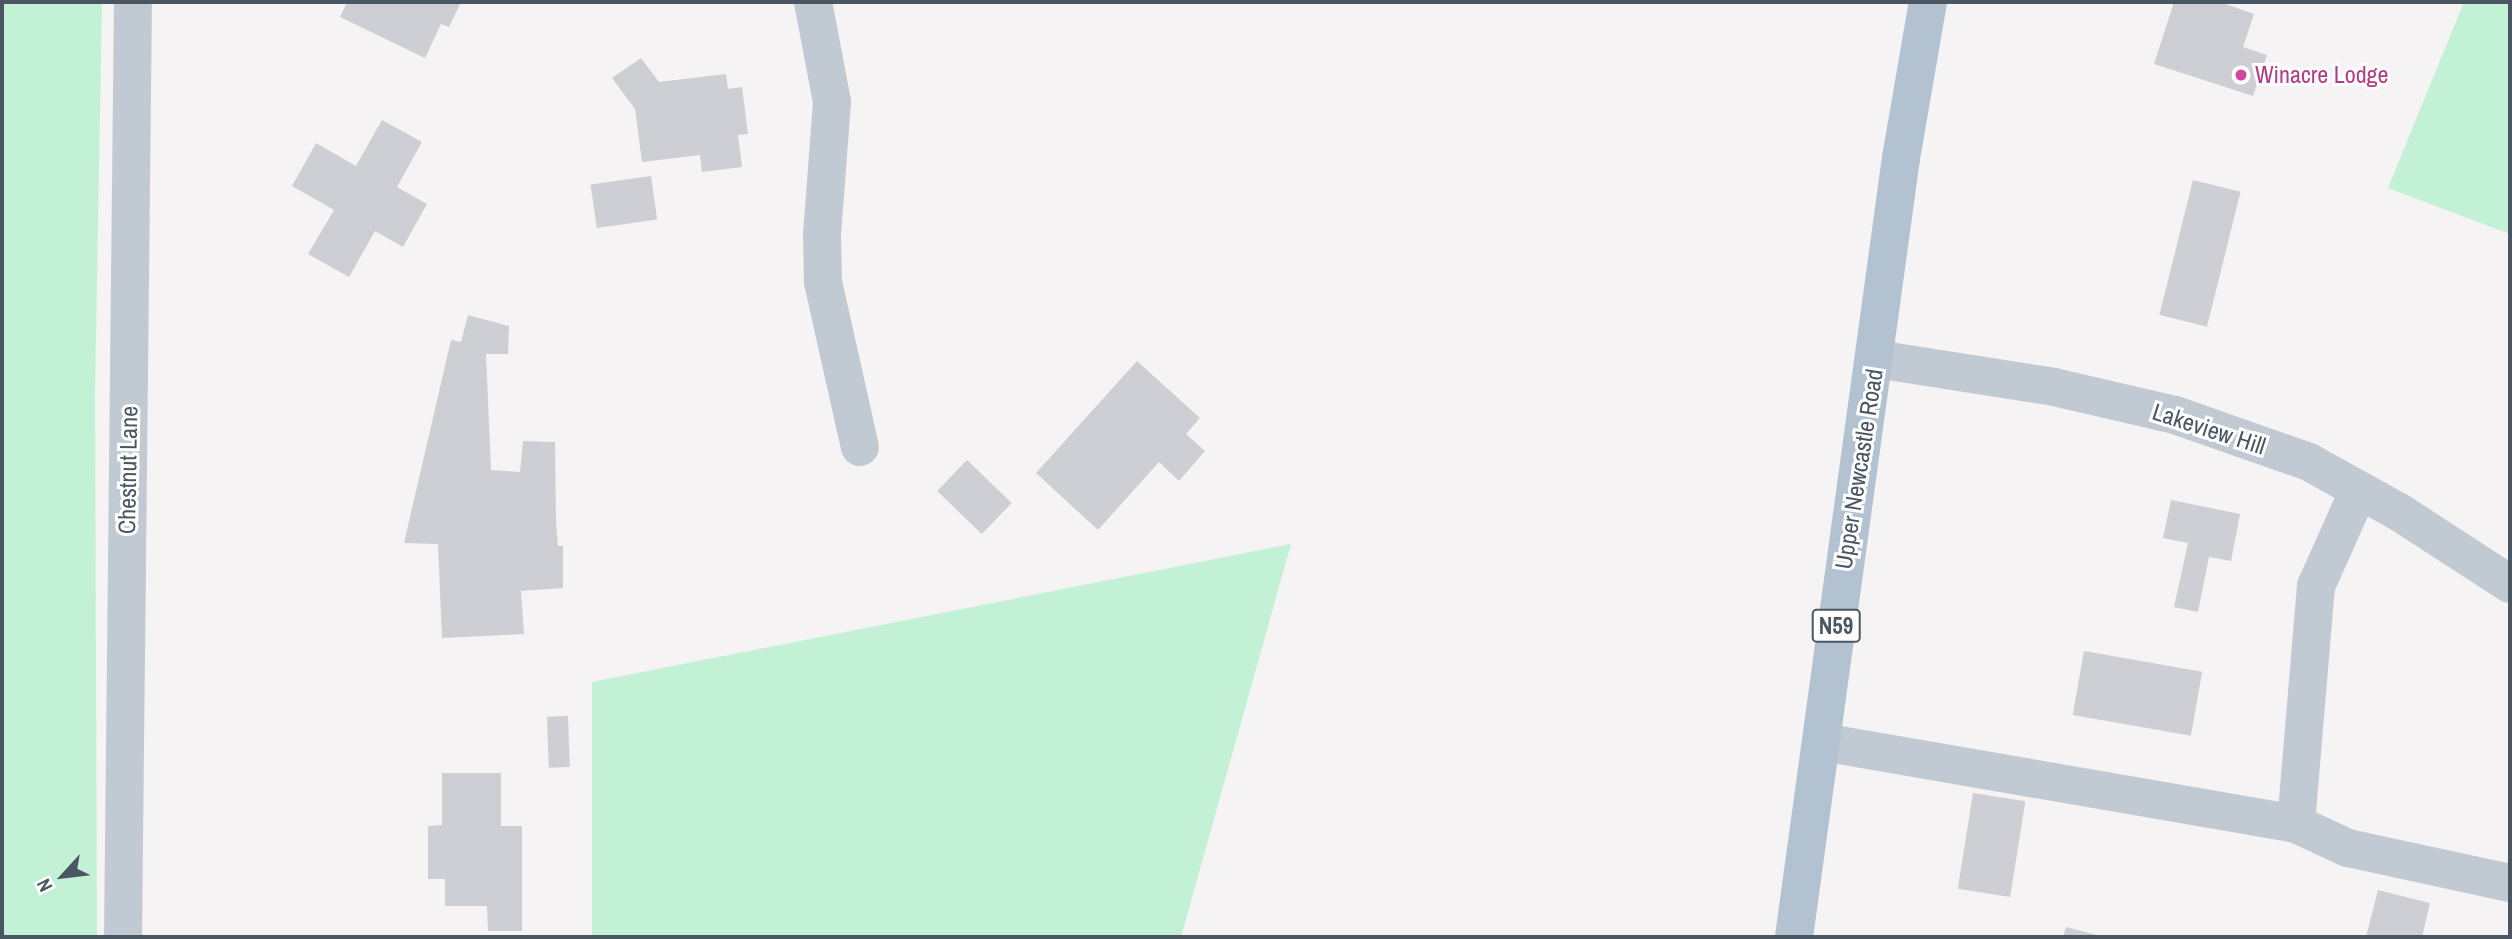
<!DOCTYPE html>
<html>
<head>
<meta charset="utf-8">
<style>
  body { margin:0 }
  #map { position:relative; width:2512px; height:939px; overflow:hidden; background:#f5f3f3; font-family:"Archivo Narrow",sans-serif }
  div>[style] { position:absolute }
  .green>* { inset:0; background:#c3f1d5 }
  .building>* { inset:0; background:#cdcfd5; transform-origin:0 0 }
  .street>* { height:38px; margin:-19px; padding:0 19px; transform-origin:19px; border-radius:19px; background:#c1cad2 }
  .primary>* { height:38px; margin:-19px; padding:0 19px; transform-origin:19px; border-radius:19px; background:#b3c2d1 }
  .dots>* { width:19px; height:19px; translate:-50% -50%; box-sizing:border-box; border:4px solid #fff; border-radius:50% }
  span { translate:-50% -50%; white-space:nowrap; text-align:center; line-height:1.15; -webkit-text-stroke:6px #fff; paint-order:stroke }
  .shield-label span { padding:2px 5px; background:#fff; border:2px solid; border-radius:5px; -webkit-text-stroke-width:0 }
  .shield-label { font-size:23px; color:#4a5661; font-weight:700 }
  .hotel-label { font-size:24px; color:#b23c85 }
  .left { translate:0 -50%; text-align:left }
  .street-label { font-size:24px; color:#4a5661 }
  .frame { position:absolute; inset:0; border:4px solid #4a5661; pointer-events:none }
  .north { position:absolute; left:28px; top:841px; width:70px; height:70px; -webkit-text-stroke:5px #fff; paint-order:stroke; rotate:243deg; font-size:19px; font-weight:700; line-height:28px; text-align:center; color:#4a5661 }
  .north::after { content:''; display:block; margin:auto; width:24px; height:32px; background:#4a5661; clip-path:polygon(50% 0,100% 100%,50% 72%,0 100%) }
</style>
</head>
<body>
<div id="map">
  <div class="green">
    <div style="clip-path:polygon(2px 2px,102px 2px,95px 394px,97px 937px,2px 937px)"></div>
    <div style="clip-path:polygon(2464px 2px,2510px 2px,2510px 234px,2388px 188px)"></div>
    <div style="clip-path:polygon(1291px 544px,1181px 937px,592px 937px,592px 682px)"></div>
  </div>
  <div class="building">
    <div style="clip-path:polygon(347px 2px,461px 2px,449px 27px,441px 24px,425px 58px,340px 17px)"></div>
    <div style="clip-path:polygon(2174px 2px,2220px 2px,2254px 14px,2243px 47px,2267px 55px,2253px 96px,2154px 64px)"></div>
    <div style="clip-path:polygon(641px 58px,659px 82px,726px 74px,728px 89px,742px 87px,748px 134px,738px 135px,742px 167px,702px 172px,700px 155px,642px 162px,635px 109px,612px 78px)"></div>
    <div style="clip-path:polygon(382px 120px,422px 142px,397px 187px,427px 204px,403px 247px,375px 231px,349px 277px,308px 254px,334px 210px,292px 186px,316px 143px,356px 166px)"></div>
    <div style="left:651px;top:176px;width:44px;height:61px;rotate:82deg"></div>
    <div style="left:2193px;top:180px;width:49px;height:139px;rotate:14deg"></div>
    <div style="clip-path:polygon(468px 315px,509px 326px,508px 354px,486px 354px,491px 470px,520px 472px,523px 441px,555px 442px,556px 522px,558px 546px,563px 546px,563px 588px,521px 591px,524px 634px,442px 638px,438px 544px,404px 543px,451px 340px,461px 342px)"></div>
    <div style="clip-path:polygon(1137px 361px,1200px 418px,1186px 434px,1205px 451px,1179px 481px,1159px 462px,1098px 530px,1036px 473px)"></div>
    <div style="left:967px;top:460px;width:62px;height:43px;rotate:44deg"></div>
    <div style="clip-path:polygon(2171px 500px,2240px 514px,2231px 561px,2209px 557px,2198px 612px,2174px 607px,2188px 543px,2163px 538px)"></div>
    <div style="left:2084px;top:651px;width:120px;height:65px;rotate:10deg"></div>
    <div style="left:568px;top:716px;width:51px;height:21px;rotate:88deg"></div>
    <div style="clip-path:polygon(442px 773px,501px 773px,501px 826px,522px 826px,522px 931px,488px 931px,487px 906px,445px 906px,445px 879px,428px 879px,428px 826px,442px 825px)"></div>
    <div style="left:1973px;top:793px;width:53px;height:97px;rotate:9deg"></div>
    <div style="clip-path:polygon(2378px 890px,2430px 903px,2422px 937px,2366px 937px)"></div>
    <div style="clip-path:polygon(2066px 927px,2101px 936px,2101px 937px,2063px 937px)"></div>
  </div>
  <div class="street">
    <div style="left:813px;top:2px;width:102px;rotate:79.2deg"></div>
    <div style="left:832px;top:102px;width:133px;rotate:94.3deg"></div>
    <div style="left:822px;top:235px;width:47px;rotate:88.8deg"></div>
    <div style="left:823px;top:282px;width:169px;rotate:77.4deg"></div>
    <div style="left:1876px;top:359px;width:180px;rotate:8.9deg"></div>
    <div style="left:2054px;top:387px;width:124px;rotate:13deg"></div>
    <div style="left:2175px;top:415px;width:142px;rotate:19.3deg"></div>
    <div style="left:2309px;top:462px;width:103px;rotate:29.1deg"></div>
    <div style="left:2399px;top:512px;width:132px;rotate:33deg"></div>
    <div style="left:1822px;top:742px;width:481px;rotate:9.8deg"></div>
    <div style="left:2296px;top:824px;width:57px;rotate:24.8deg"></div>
    <div style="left:2348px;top:848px;width:166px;rotate:12.2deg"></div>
    <div style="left:2296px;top:824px;width:239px;rotate:-85.2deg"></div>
    <div style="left:2316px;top:586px;width:105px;rotate:-65.9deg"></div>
    <div style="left:123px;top:937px;width:935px;rotate:-89.39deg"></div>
  </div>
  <div class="primary">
    <div style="left:1794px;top:937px;width:786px;rotate:-82.18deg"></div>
    <div style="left:1901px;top:158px;width:158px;rotate:-80.2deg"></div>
  </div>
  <div class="dots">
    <div style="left:2241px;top:75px;background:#d1479c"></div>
  </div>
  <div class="shield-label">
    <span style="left:1836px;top:626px">N59</span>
  </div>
  <div class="hotel-label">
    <span class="left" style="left:2255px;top:75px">Winacre Lodge</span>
  </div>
  <div class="street-label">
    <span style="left:2209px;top:429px;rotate:18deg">Lakeview Hill</span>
    <span style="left:1859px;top:469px;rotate:-81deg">Upper Newcastle Road</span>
    <span style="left:128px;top:470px;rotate:-89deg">Chestnut Lane</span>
  </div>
  <div class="frame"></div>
  <div class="north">N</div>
</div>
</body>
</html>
